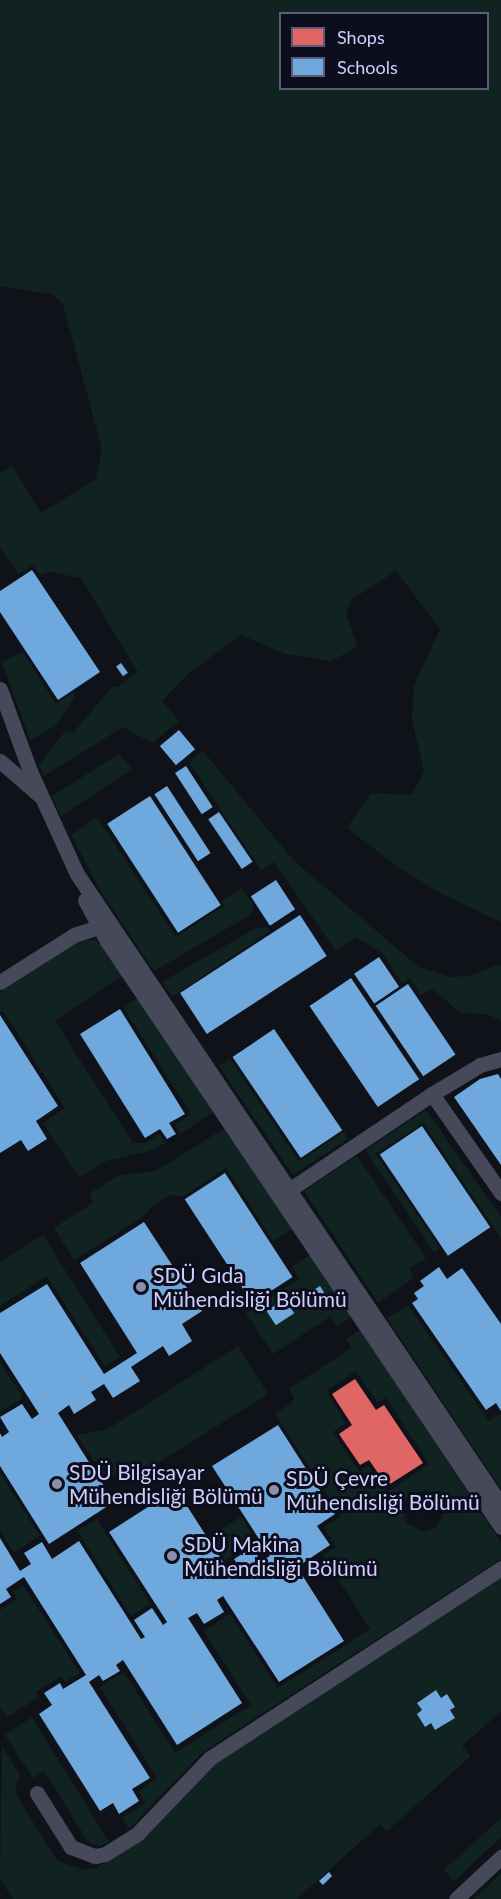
<!DOCTYPE html>
<html>
<head>
<meta charset="utf-8">
<style>
  body { margin:0 }
  #map { position:relative; width:501px; height:1899px; overflow:hidden; background:#10121a; font-family:Lato,sans-serif }
  div>[style] { position:absolute }
  .green>* { inset:0; background:#112320; transform-origin:0 0 }
  .shops>* { inset:0; background:#e06666 }
  .schools>* { inset:0; background:#6fa8dc; transform-origin:0 0 }
  .street>* { height:15px; margin:-7.5px; padding:0 7.5px; transform-origin:7.5px; border-radius:7.5px; background:#464959 }
  .dots>* { width:16px; height:16px; translate:-50% -50%; box-sizing:border-box; border:3px solid #0d0e1d; border-radius:50% }
  span { translate:-50% -50%; white-space:nowrap; text-align:center; line-height:1.15; -webkit-text-stroke:6px #0d0e1d; paint-order:stroke }
  .poi-label { font-size:21px; color:#cdd0fb }
  .left { translate:0 -50%; text-align:left }
  .legend { position:absolute; left:279px; top:12px; width:210px; height:78px; box-sizing:border-box; background:#0d0e1d; border:2px solid #5a5c76; margin:0; padding:8px 10px; list-style:none; font-size:18px; color:#cdd0fb }
  .legend li { display:flex; align-items:center; gap:12px; height:30px }
  .legend b { width:30px; border:2px solid #5a5c76 }
</style>
</head>
<body>
<div id="map">
  <div class="green">
    <div style="clip-path:polygon(evenodd,0 0,501px 0,501px 922px,442px 894px,398px 867px,347px 828px,371px 793px,412px 795px,424px 771px,412px 720px,414px 685px,440px 629px,396px 571px,351px 600px,346px 612px,357px 647px,331px 661px,286px 654px,241px 635px,188px 674px,162px 701px,179px 721px,152px 743px,123px 727px,44px 776px,39px 765px,66px 730px,73px 733px,112px 687px,118px 687px,138px 672px,81px 578px,50px 572px,40px 575px,33px 565px,18px 574px,0 548px,0 473px,12px 466px,41px 513px,96px 479px,102px 449px,63px 304px,52px 294px,0 286px,0 0,280px 14px,488px 14px,488px 88px,280px 88px,280px 14px)"></div>
    <div style="clip-path:polygon(22px 651px,56px 704px,73px 693px,75px 697px,55px 726px,30px 740px,2px 663px)"></div>
    <div style="clip-path:polygon(203px 751px,294px 861px,419px 967px,450px 977px,469px 976px,501px 964px,501px 1021px,490px 1015px,459px 1012px,433px 989px,421px 995px,410px 978px,402px 983px,382px 953px,356px 937px,336px 951px,274px 862px,261px 870px,189px 762px)"></div>
    <div style="clip-path:polygon(119px 754px,133px 769px,61px 816px,52px 796px)"></div>
    <div style="clip-path:polygon(97px 817px,176px 937px,224px 906px,221px 901px,241px 888px,254px 906px,250px 915px,154px 971px,101px 892px,71px 835px)"></div>
    <div style="clip-path:polygon(268px 927px,270px 931px,172px 997px,162px 982px,256px 928px)"></div>
    <div style="clip-path:polygon(88px 940px,98px 941px,122px 976px,55px 1021px,133px 1143px,145px 1143px,159px 1134px,165px 1143px,147px 1152px,106px 1161px,79px 1178px,43px 1123px,65px 1108px,3px 1011px,0 1012px,0 992px,74px 945px)"></div>
    <div style="clip-path:polygon(137px 998px,213px 1112px,180px 1134px,175px 1125px,191px 1114px,123px 1007px)"></div>
    <div style="clip-path:polygon(230px 1059px,299px 1161px,344px 1132px,348px 1139px,293px 1175px,219px 1066px)"></div>
    <div style="clip-path:polygon(426px 1110px,501px 1217px,501px 1238px,423px 1123px,376px 1154px,440px 1248px,434px 1252px,365px 1150px)"></div>
    <div style="clip-path:polygon(225px 1128px,292px 1229px,273px 1241px,226px 1168px,183px 1196px,171px 1195px,153px 1205px,143px 1217px,74px 1260px,54px 1228px,94px 1202px,89px 1194px,119px 1175px,156px 1171px)"></div>
    <div style="clip-path:polygon(357px 1156px,426px 1258px,409px 1269px,414px 1278px,378px 1303px,304px 1191px)"></div>
    <div style="clip-path:polygon(43px 1235px,120px 1357px,105px 1367px,47px 1276px,0 1306px,0 1262px)"></div>
    <div style="clip-path:polygon(310px 1255px,351px 1317px,337px 1326px,331px 1316px,273px 1354px,246px 1313px,299px 1279px,292px 1267px)"></div>
    <div style="clip-path:polygon(408px 1305px,489px 1421px,501px 1413px,501px 1489px,387px 1318px)"></div>
    <div style="clip-path:polygon(evenodd,360px 1330px,501px 1542px,501px 1559px,204px 1751px,129px 1829px,122px 1818px,145px 1803px,139px 1791px,157px 1778px,100px 1687px,124px 1672px,175px 1753px,251px 1705px,204px 1631px,230px 1614px,278px 1688px,370px 1629px,323px 1555px,336px 1547px,324px 1527px,341px 1516px,275px 1414px,292px 1403px,294px 1398px,289px 1389px,351px 1348px,346px 1339px,360px 1330px,356px 1371px,377px 1402px,386px 1398px,429px 1464px,386px 1493px,368px 1466px,359px 1471px,333px 1432px,346px 1423px,326px 1391px,356px 1371px,360px 1330px,425px 1490px,436px 1494px,445px 1511px,436px 1528px,423px 1532px,406px 1523px,403px 1510px,407px 1498px,425px 1490px)"></div>
    <div style="clip-path:polygon(238px 1346px,268px 1394px,132px 1479px,125px 1469px,106px 1480px,77px 1435px,108px 1429px)"></div>
    <div style="clip-path:polygon(0 1362px,23px 1398px,0 1412px)"></div>
    <div style="clip-path:polygon(0 1473px,40px 1536px,14px 1553px,0 1530px)"></div>
    <div style="left:241px;top:1517px;width:28px;height:36px;rotate:58deg"></div>
    <div style="left:97px;top:1519px;width:100px;height:23px;rotate:58deg"></div>
    <div style="clip-path:polygon(evenodd,501px 1578px,501px 1711px,462px 1746px,471px 1756px,387px 1831px,380px 1824px,297px 1899px,13px 1899px,0 1879px,2px 1746px,21px 1777px,16px 1784px,17px 1796px,54px 1856px,60px 1862px,82px 1869px,96px 1868px,146px 1837px,211px 1766px,501px 1578px,436px 1690px,441px 1698px,447px 1695px,455px 1707px,450px 1710px,455px 1718px,435px 1730px,431px 1723px,425px 1727px,417px 1714px,422px 1710px,417px 1702px,436px 1690px)"></div>
    <div style="clip-path:polygon(23px 1585px,80px 1673px,65px 1682px,61px 1676px,36px 1692px,39px 1697px,7px 1717px,0 1707px,0 1610px,17px 1599px,13px 1591px)"></div>
    <div style="clip-path:polygon(32px 1717px,62px 1766px,109px 1842px,100px 1846px,89px 1843px,44px 1771px,33px 1778px,5px 1735px)"></div>
    <div style="clip-path:polygon(501px 1818px,501px 1837px,454px 1881px,444px 1870px)"></div>
    <div style="clip-path:polygon(501px 1873px,501px 1899px,474px 1899px)"></div>
  </div>
  <div class="shops">
    <div style="clip-path:polygon(355px 1379px,376px 1410px,384px 1405px,423px 1463px,387px 1486px,369px 1460px,360px 1465px,339px 1434px,352px 1425px,332px 1394px)"></div>
  </div>
  <div class="schools">
    <div style="clip-path:polygon(32px 570px,100px 672px,58px 700px,0 612px,0 591px)"></div>
    <div style="left:121px;top:663px;width:12px;height:6px;rotate:55deg"></div>
    <div style="left:179px;top:730px;width:25px;height:25px;rotate:50deg"></div>
    <div style="left:186px;top:766px;width:49px;height:13px;rotate:57deg"></div>
    <div style="left:167px;top:786px;width:80px;height:15px;rotate:57deg"></div>
    <div style="left:150px;top:796px;width:130px;height:51px;rotate:57deg"></div>
    <div style="left:219px;top:812px;width:60px;height:13px;rotate:56deg"></div>
    <div style="left:276px;top:880px;width:35px;height:30px;rotate:57deg"></div>
    <div style="left:300px;top:915px;width:49px;height:143px;rotate:57deg"></div>
    <div style="left:379px;top:957px;width:36px;height:30px;rotate:56deg"></div>
    <div style="left:351px;top:978px;width:122px;height:50px;rotate:56deg"></div>
    <div style="left:408px;top:984px;width:85px;height:39px;rotate:56deg"></div>
    <div style="clip-path:polygon(120px 1009px,185px 1114px,169px 1123px,176px 1134px,167px 1139px,160px 1129px,145px 1138px,80px 1034px)"></div>
    <div style="clip-path:polygon(0 1015px,58px 1106px,36px 1121px,47px 1139px,28px 1151px,21px 1140px,0 1153px)"></div>
    <div style="left:274px;top:1029px;width:122px;height:50px;rotate:56deg"></div>
    <div style="clip-path:polygon(498px 1074px,501px 1079px,501px 1165px,454px 1097px,480px 1079px)"></div>
    <div style="left:422px;top:1126px;width:122px;height:51px;rotate:56deg"></div>
    <div style="left:225px;top:1173px;width:124px;height:48px;rotate:57deg"></div>
    <div style="clip-path:polygon(144px 1222px,202px 1311px,182px 1324px,192px 1341px,169px 1356px,163px 1346px,131px 1367px,140px 1381px,113px 1398px,104px 1384px,91px 1392px,96px 1400px,74px 1414px,69px 1405px,58px 1413px,114px 1502px,49px 1544px,0 1466px,0 1433px,2px 1437px,9px 1432px,0 1417px,22px 1404px,32px 1419px,39px 1414px,0 1353px,0 1313px,47px 1284px,104px 1374px,137px 1353px,80px 1263px)"></div>
    <div style="clip-path:polygon(439px 1267px,447px 1279px,462px 1268px,501px 1324px,501px 1411px,496px 1403px,486px 1410px,412px 1303px,418px 1299px,414px 1293px,424px 1286px,420px 1281px)"></div>
    <div style="left:320px;top:1286px;width:15px;height:14px;rotate:58deg"></div>
    <div style="left:285px;top:1299px;width:17px;height:22px;rotate:57deg"></div>
    <div style="clip-path:polygon(278px 1425px,335px 1514px,317px 1526px,330px 1545px,297px 1567px,344px 1641px,279px 1682px,223px 1596px,217px 1600px,224px 1612px,204px 1624px,197px 1613px,188px 1618px,242px 1703px,177px 1745px,123px 1660px,116px 1665px,120px 1671px,103px 1681px,99px 1675px,89px 1682px,150px 1778px,132px 1789px,139px 1801px,119px 1814px,113px 1803px,100px 1811px,39px 1714px,52px 1705px,44px 1693px,60px 1683px,63px 1689px,86px 1675px,24px 1577px,6px 1589px,11px 1597px,0 1604px,0 1538px,20px 1571px,31px 1564px,24px 1553px,42px 1542px,52px 1559px,79px 1541px,141px 1639px,145px 1637px,134px 1620px,152px 1608px,163px 1625px,167px 1622px,109px 1532px,176px 1489px,234px 1579px,243px 1573px,234px 1559px,252px 1548px,261px 1561px,270px 1556px,212px 1466px)"></div>
    <div style="clip-path:polygon(436px 1690px,441px 1698px,447px 1694px,455px 1707px,450px 1710px,455px 1718px,435px 1730px,431px 1723px,425px 1727px,417px 1714px,422px 1710px,417px 1703px)"></div>
    <div style="clip-path:polygon(329px 1872px,332px 1876px,323px 1885px,319px 1881px)"></div>
  </div>
  <div class="street">
    <div style="left:0;top:689px;width:87px;rotate:69.9deg"></div>
    <div style="left:30px;top:771px;width:113px;rotate:65.5deg"></div>
    <div style="left:77px;top:874px;width:760px;rotate:56.1deg"></div>
    <div style="left:0;top:761px;width:52px;rotate:41.1deg"></div>
    <div style="left:85px;top:900px;width:47px;rotate:61.8deg"></div>
    <div style="left:107px;top:941px;width:706px;rotate:56.08deg"></div>
    <div style="left:0;top:982px;width:88px;rotate:-32.4deg"></div>
    <div style="left:74px;top:935px;width:35px;rotate:-18deg"></div>
    <div style="left:432px;top:1094px;width:56px;rotate:-31.1deg"></div>
    <div style="left:480px;top:1065px;width:22px;rotate:-16deg"></div>
    <div style="left:283px;top:1194px;width:179px;rotate:-33.9deg"></div>
    <div style="left:432px;top:1094px;width:121px;rotate:55.1deg"></div>
    <div style="left:37px;top:1793px;width:64px;rotate:57.8deg"></div>
    <div style="left:71px;top:1847px;width:26px;rotate:21deg"></div>
    <div style="left:95px;top:1856px;width:10px;rotate:-11deg"></div>
    <div style="left:105px;top:1854px;width:39px;rotate:-32deg"></div>
    <div style="left:138px;top:1833px;width:104px;rotate:-46.2deg"></div>
    <div style="left:210px;top:1758px;width:348px;rotate:-33.1deg"></div>
    <div style="left:456px;top:1899px;width:62px;rotate:-43deg"></div>
  </div>
  <div class="dots">
    <div style="left:141px;top:1287px;background:#8b8eac"></div>
    <div style="left:57px;top:1484px;background:#8b8eac"></div>
    <div style="left:274px;top:1490px;background:#8b8eac"></div>
    <div style="left:172px;top:1556px;background:#8b8eac"></div>
  </div>
  <div class="poi-label">
    <span class="left" style="left:153px;top:1287px">SDÜ Gıda<br>Mühendisliği Bölümü</span>
    <span class="left" style="left:69px;top:1484px">SDÜ Bilgisayar<br>Mühendisliği Bölümü</span>
    <span class="left" style="left:286px;top:1490px">SDÜ Çevre<br>Mühendisliği Bölümü</span>
    <span class="left" style="left:184px;top:1556px">SDÜ Makina<br>Mühendisliği Bölümü</span>
  </div>
  <ul class="legend">
  <li><b style="height:16px;background:#e06666"></b>Shops</li>
  <li><b style="height:16px;background:#6fa8dc"></b>Schools</li>
  </ul>
</div>
</body>
</html>
